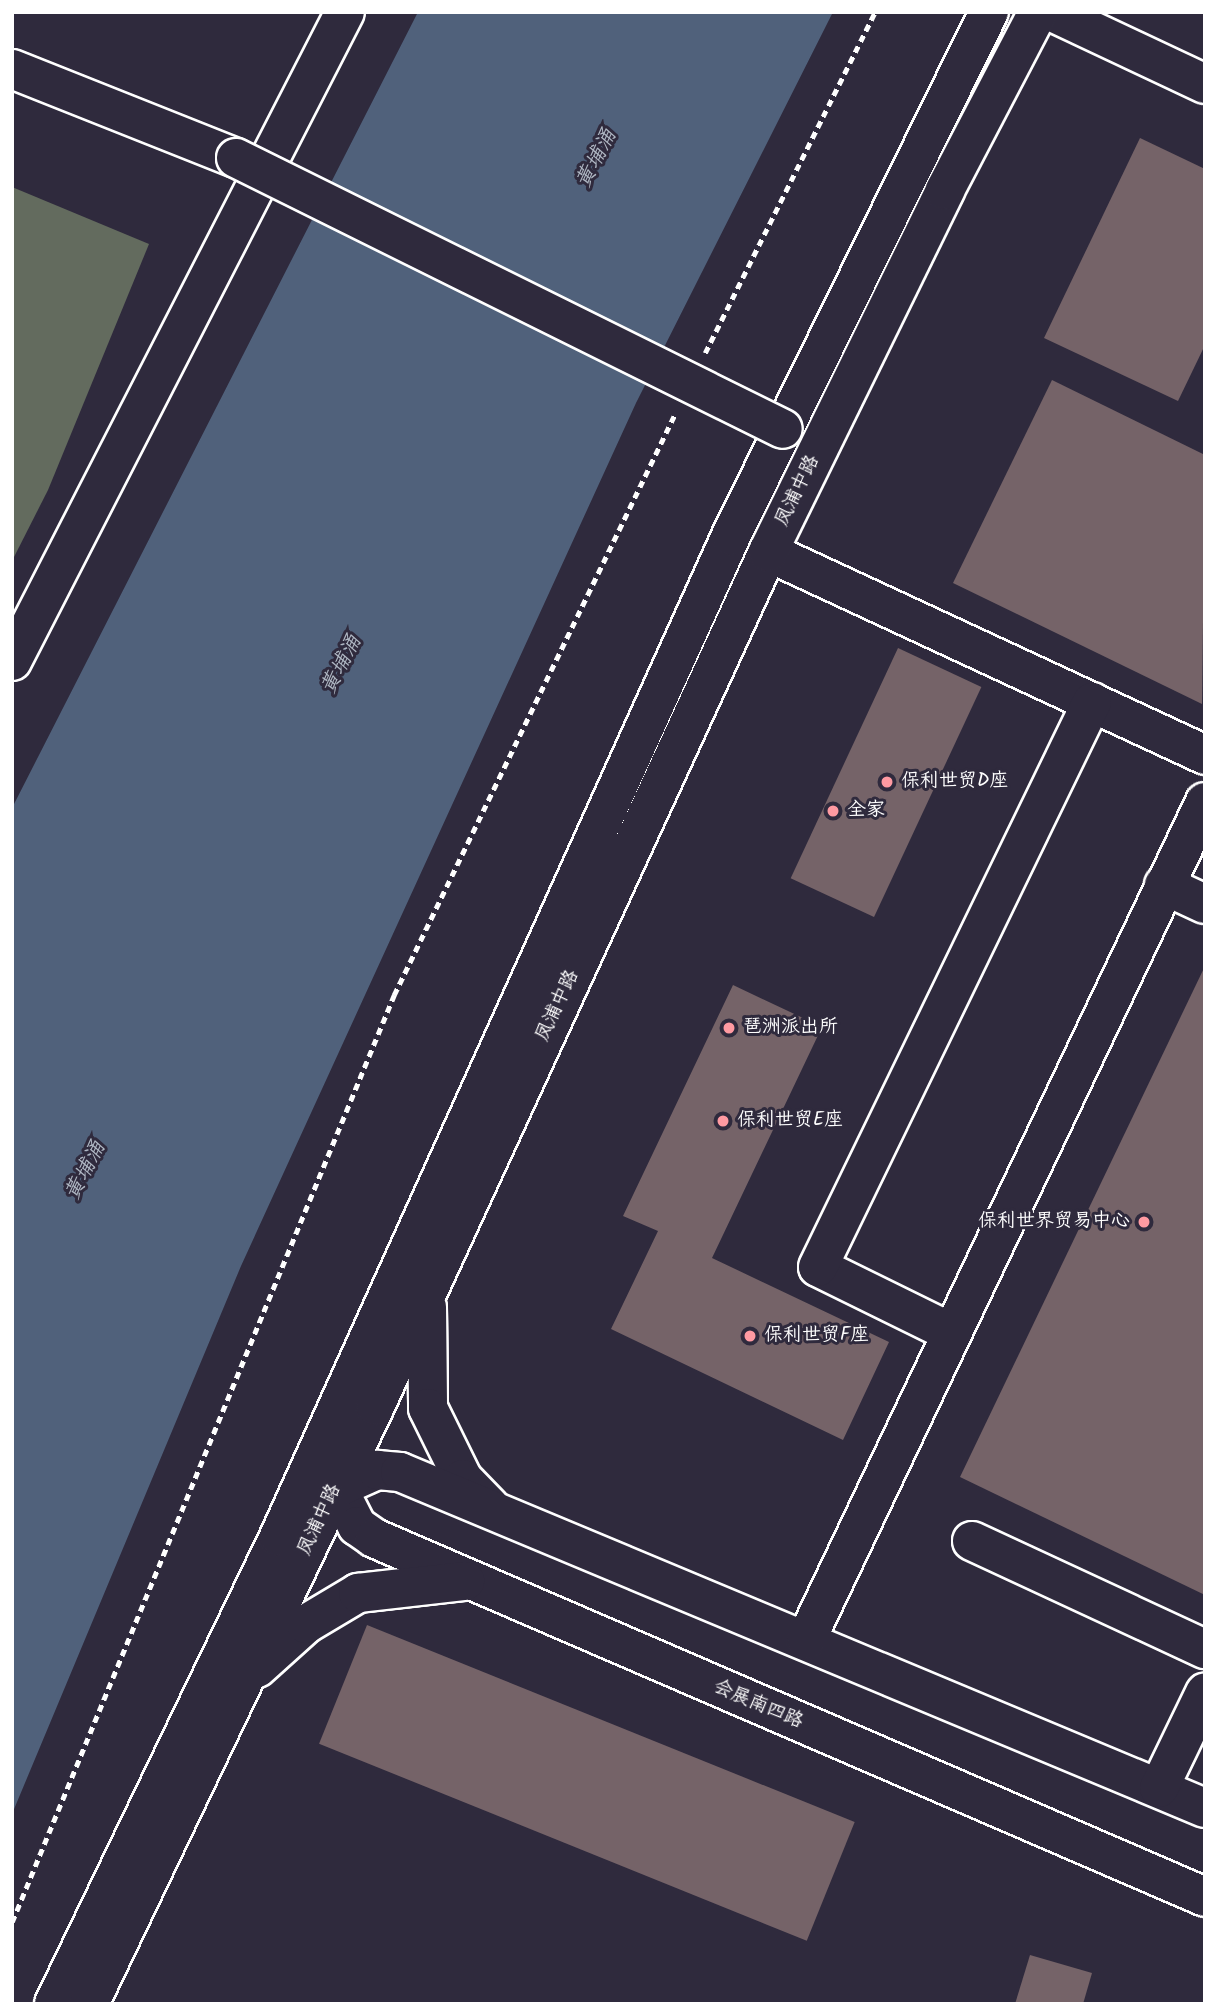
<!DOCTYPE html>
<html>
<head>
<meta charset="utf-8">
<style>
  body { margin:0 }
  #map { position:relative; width:1217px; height:2016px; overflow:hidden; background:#2f2a3d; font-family:Kalam,"LXGW WenKai TC",sans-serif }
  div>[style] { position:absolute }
  .green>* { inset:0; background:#636b5e }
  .water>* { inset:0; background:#50617b }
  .building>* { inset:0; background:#756368; transform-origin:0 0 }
  .path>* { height:4.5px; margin-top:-2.25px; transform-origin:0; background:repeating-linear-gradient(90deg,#fff 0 7px,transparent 0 12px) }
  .roads { filter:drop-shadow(2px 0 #fff) drop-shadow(-2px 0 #fff) drop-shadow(0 2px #fff) drop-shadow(0 -2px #fff) }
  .minor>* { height:38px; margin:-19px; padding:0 19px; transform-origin:19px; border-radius:19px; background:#2f2a3d }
  .bridges { filter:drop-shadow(2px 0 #fff) drop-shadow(-2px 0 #fff) drop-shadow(0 2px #fff) drop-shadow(0 -2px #fff) }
  .minor-bridge>* { height:38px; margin:-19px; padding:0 19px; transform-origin:19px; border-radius:19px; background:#2f2a3d }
  .dots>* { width:19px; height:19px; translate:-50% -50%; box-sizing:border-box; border:4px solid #2f2a3d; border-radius:50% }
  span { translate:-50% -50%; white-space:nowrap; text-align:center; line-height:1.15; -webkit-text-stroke:6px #2f2a3d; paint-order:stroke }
  .street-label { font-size:19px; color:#fff }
  .poi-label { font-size:19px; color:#fff }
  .left { translate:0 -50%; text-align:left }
  .right { translate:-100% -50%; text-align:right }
  .water-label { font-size:21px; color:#b0b8c4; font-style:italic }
  .frame { position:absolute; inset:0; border:14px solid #fff; pointer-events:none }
</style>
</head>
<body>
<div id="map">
  <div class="green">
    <div style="clip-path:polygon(12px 187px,149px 244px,48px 490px,12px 561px)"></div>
  </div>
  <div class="water">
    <div style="clip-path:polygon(418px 12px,833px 12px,636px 403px,241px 1266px,12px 1814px,12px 808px)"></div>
  </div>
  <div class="building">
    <div style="clip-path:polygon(1140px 138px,1205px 169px,1205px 345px,1178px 401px,1044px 338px)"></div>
    <div style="clip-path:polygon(1052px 380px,1205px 455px,1202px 704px,953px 583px)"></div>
    <div style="left:898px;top:648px;width:92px;height:254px;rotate:25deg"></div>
    <div style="clip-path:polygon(1205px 966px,1205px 1595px,960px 1477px)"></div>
    <div style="clip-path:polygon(733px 985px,822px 1027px,712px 1258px,889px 1342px,843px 1440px,611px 1329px,658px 1231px,623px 1216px)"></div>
    <div style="left:367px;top:1625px;width:526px;height:128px;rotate:22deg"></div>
    <div style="clip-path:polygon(1030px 1955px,1092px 1973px,1083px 2004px,1015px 2004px)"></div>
  </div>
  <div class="path">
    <div style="left:705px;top:353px;width:381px;rotate:-63.5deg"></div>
    <div style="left:12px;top:1922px;width:1003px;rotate:-67.6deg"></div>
    <div style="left:394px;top:995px;width:645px;rotate:-64.19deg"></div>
  </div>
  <div class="roads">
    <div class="minor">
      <div style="left:1052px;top:12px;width:169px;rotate:25.2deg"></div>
      <div style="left:12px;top:69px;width:241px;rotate:21.7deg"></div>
      <div style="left:768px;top:552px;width:482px;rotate:24.9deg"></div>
      <div style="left:12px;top:661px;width:729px;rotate:-62.84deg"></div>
      <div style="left:1164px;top:885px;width:45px;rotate:24.9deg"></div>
      <div style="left:427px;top:1307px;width:101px;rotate:89.4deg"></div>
      <div style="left:428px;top:1408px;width:79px;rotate:63.8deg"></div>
      <div style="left:463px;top:1479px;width:39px;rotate:46deg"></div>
      <div style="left:952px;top:1333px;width:149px;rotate:-153.8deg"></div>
      <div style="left:818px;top:1267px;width:628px;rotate:-64.13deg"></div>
      <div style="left:337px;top:1467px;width:18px;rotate:93deg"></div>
      <div style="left:336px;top:1485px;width:46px;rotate:62.9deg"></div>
      <div style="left:357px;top:1526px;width:21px;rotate:35deg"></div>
      <div style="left:374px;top:1538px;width:905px;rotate:23.36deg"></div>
      <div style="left:328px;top:1492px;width:54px;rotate:-24.2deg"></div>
      <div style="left:377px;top:1470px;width:23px;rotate:5deg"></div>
      <div style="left:400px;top:1472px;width:872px;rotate:22.66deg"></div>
      <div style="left:972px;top:1541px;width:257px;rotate:24.9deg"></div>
      <div style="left:806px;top:1640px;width:928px;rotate:-64.54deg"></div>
      <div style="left:257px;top:1668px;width:66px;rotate:-41.9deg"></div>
      <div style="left:306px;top:1624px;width:61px;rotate:-30.8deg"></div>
      <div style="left:358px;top:1593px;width:108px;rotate:-6.4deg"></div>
      <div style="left:1159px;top:1788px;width:106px;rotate:-64.2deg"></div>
      <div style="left:54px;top:2004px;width:518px;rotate:-64.28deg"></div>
      <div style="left:279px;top:1537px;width:1098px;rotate:-65.7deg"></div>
      <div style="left:731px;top:536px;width:584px;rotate:-63.79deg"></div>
      <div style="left:89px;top:2004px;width:663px;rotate:-64.44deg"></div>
      <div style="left:375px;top:1406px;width:940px;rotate:-65.29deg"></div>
      <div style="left:768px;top:552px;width:403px;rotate:-63.9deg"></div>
      <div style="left:945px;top:190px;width:201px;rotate:-62.4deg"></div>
    </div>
  </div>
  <div class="bridges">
    <div class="minor-bridge">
      <div style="left:236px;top:158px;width:610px;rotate:26.36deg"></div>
    </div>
  </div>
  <div class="dots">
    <div style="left:887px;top:782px;background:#ff9aa2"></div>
    <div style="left:833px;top:811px;background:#ff9aa2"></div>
    <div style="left:729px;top:1028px;background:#ff9aa2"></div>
    <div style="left:723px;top:1121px;background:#ff9aa2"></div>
    <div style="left:1144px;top:1222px;background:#ff9aa2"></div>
    <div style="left:750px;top:1336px;background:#ff9aa2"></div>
  </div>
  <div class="street-label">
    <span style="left:798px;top:491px;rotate:-64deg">凤浦中路</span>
    <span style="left:558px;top:1006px;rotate:-65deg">凤浦中路</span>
    <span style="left:320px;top:1520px;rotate:-65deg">凤浦中路</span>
    <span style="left:758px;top:1705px;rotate:23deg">会展南四路</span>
  </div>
  <div class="poi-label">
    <span class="left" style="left:901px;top:782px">保利世贸D座</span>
    <span class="left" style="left:847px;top:811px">全家</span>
    <span class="left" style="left:743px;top:1028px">琶洲派出所</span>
    <span class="left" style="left:737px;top:1121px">保利世贸E座</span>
    <span class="right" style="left:1130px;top:1222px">保利世界贸易中心</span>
    <span class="left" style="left:764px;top:1336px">保利世贸F座</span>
  </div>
  <div class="water-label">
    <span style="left:597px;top:159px;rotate:-63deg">黄埔涌</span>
    <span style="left:342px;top:665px;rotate:-63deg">黄埔涌</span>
    <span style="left:86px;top:1171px;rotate:-63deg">黄埔涌</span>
  </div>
  <div class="frame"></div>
</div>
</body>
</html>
